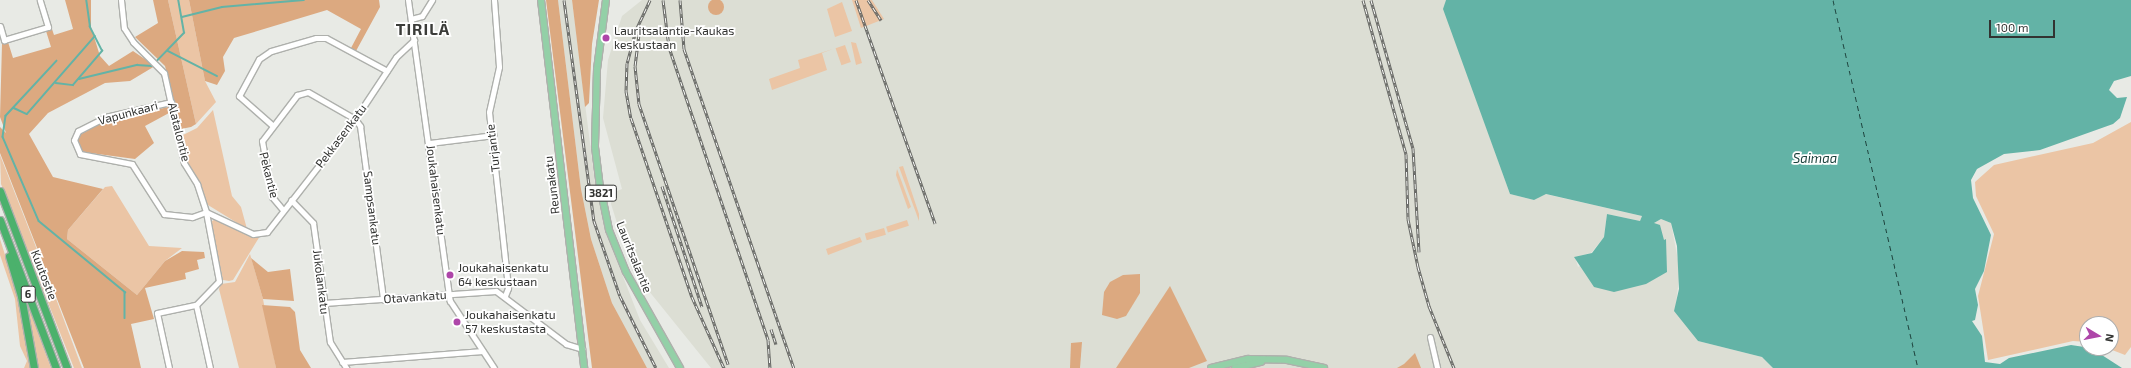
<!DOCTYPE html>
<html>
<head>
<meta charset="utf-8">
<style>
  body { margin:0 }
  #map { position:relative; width:2131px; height:368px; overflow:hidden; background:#e8eae5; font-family:"Exo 2",sans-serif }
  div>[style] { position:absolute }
  .built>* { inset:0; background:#dcded4 }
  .green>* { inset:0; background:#ebc5a5; transform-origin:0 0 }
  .forest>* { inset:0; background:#dca980 }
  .round { border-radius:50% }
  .water>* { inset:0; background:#63b3a6 }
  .stream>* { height:1.5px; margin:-0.75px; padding:0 0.75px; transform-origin:0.75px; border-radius:0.75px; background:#63b3a6 }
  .ferry>* { height:1px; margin-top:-0.5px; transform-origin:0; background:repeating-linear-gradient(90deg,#1d433d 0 5px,transparent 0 9px) }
  .roads { filter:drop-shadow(1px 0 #aeb0ac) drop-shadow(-1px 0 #aeb0ac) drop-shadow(0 1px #aeb0ac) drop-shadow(0 -1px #aeb0ac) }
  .minor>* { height:5px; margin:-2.5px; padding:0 2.5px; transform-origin:2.5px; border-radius:2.5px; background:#fff }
  .major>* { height:6px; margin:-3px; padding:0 3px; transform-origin:3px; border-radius:3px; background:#93d0a7 }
  .highway>* { height:7px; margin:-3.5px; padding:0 3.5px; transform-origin:3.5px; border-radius:3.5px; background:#4bb16c }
  .rail>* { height:3px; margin-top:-1.5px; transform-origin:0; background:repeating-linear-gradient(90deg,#fff 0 4.5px,#676865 0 9px); box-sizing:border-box; border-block:1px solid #676865 }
  .dots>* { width:11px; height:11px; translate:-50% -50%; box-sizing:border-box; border:2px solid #fff; border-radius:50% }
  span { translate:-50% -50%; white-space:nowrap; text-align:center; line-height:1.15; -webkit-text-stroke:3.5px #fff; paint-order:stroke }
  .shield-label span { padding:1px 3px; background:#fff; border:1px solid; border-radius:3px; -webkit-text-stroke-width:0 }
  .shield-label { font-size:11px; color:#323331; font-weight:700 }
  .poi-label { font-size:12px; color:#323331 }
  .left { translate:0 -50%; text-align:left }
  .street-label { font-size:12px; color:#323331 }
  .water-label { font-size:13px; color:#1d433d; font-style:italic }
  .district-label { font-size:16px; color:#3b3c39; font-weight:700; letter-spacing:1px }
  .north { position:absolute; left:2079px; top:316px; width:40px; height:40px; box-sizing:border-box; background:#fff; border:1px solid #adadad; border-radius:50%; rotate:100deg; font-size:11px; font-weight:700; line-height:16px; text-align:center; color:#323331 }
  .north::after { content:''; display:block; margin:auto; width:14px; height:18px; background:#ae46a9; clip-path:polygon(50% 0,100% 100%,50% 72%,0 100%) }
  .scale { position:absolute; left:1989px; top:20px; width:66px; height:18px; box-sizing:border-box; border:2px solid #323331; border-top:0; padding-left:5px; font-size:12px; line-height:14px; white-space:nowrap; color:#323331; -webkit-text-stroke:3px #fff; paint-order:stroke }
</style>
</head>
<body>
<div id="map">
  <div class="built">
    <div style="clip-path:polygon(558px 0,572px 0,595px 183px,606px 233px,640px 320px,669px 368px,647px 368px,636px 351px,612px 303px,591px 239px,581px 189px)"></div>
    <div style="clip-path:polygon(642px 0,1446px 0,1444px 9px,1510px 194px,1534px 200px,1545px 194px,1642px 216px,1640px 221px,1607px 214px,1604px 237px,1591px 253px,1575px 257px,1578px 267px,1661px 219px,1671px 223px,1680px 271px,1675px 311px,1698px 341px,1762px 357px,1773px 368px,711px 368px,632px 270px,611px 204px,612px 193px,622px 189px,603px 118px,608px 60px,622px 16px)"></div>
  </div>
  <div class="green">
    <div style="clip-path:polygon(168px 0,189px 0,205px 81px,216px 102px,196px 124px)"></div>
    <div style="clip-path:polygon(852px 0,872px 0,884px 19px,861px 28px)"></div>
    <div style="clip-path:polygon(842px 2px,852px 31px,835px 37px,827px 9px)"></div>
    <div style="clip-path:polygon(851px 42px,856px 43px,862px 63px,856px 65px)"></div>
    <div style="left:845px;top:45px;width:18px;height:10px;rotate:71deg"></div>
    <div style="clip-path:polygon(833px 49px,822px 53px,827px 70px,772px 90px,769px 79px,800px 68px,798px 60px)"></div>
    <div style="clip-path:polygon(213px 110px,232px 196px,241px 207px,247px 229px,208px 205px,188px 162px,181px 136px,197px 128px)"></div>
    <div style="clip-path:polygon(2131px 122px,2131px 347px,2125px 355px,2107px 348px,2111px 348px,2111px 324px,2087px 324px,2087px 342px,2073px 341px,1988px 360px,1978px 296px,1994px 234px,1976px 196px,1975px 182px,1994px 165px,2093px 143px)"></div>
    <div style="clip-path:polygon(0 155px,52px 288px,82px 368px,74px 368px,1px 184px)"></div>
    <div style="clip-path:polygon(903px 166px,919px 214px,919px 221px,899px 167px)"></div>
    <div style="clip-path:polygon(897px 169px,911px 207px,908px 209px,896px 175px)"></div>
    <div style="clip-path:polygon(112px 186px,149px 246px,182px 248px,165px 261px,137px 295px,67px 239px,68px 230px,105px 187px)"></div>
    <div style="clip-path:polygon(215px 219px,248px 235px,260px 236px,233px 280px,229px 281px,223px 280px,211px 222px)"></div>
    <div style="left:907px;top:220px;width:6px;height:22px;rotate:72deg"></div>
    <div style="left:884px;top:228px;width:7px;height:20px;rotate:74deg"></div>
    <div style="clip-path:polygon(860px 237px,862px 242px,828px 255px,826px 249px)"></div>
    <div style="clip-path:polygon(0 239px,18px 296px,31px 368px,24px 368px,27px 361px,20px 346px,15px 299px,0 255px)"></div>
    <div style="clip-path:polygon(250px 254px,263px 299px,276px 368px,239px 368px,219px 289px,221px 284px,235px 282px)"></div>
    <div style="clip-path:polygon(23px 292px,51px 368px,37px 368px)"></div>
  </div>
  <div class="forest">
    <div class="round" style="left:708px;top:-1px;width:16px;height:16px"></div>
    <div style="clip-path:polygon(65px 0,91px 0,91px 27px,100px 56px,109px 66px,133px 51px,155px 66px,130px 81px,105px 83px,48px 113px,29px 134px,53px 177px,103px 189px,68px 230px,67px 239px,137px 295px,165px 261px,182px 251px,204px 252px,205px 258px,197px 260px,199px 269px,185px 273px,186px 279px,145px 288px,154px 319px,131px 324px,141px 368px,84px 368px,0 153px,0 127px,6px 133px,0 117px,2px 44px,8px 42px,13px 58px,51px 47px,46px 31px,52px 29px,54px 35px,73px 29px)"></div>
    <div style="clip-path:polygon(153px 0,168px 0,196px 124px,191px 127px,181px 129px,165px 66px,135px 37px,158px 23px)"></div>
    <div style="clip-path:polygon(189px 0,379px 0,380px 7px,356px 51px,351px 48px,361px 29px,327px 10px,234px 38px,223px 57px,225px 71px,217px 85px,205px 81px)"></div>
    <div style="clip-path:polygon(546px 0,558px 0,581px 189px,591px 239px,612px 303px,647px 368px,592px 368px)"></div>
    <div style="clip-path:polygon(572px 0,599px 0,592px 44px,589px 103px,585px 107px)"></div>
    <div style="clip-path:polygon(168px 107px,169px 113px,145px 126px,154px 143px,135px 159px,83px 152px,78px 144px,78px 136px,101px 123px)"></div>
    <div style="clip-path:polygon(251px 258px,268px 272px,290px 269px,294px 301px,263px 299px)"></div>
    <div style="clip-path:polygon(1140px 274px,1140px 293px,1126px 316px,1117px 319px,1102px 315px,1104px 292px,1110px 282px,1123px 275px)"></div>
    <div style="clip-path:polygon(1170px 286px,1207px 361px,1189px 368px,1116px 368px)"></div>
    <div style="clip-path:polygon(262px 305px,290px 307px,295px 312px,300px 350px,311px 368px,276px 368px)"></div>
    <div style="clip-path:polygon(1082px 342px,1080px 368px,1070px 368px,1071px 343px)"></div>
    <div style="clip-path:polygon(1415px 353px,1421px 368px,1397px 368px,1404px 364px)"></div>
  </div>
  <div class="water">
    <div style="clip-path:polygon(1446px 0,2131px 0,2131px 76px,2114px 81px,2109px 90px,2117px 98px,2127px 97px,2120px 118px,2113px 124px,2040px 150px,2004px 154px,1977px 169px,1971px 180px,1973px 198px,1991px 235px,1984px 271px,1975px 289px,1978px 305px,1975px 320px,1972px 321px,1982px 336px,1985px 362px,2000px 364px,2009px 358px,2071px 345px,2091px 348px,2122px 368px,1773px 368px,1762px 357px,1698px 341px,1674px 311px,1679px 289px,1677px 246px,1671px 223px,1661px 219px,1654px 223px,1660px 225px,1664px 240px,1666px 239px,1667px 272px,1646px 284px,1614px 292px,1594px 287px,1574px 257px,1592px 253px,1604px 237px,1607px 214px,1640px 221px,1642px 216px,1546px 194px,1534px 200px,1510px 194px,1443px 9px)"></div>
  </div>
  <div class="stream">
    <div style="left:182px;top:17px;width:41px;rotate:-14deg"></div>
    <div style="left:222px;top:7px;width:82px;rotate:-4.9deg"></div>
    <div style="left:168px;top:51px;width:55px;rotate:27deg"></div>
    <div style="left:57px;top:61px;width:75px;rotate:132.8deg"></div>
    <div style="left:6px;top:116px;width:21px;rotate:98deg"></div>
    <div style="left:3px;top:137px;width:91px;rotate:66.8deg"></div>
    <div style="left:39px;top:221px;width:112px;rotate:39.5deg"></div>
    <div style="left:125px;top:292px;width:26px;rotate:90deg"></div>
    <div style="left:79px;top:79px;width:60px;rotate:-13.6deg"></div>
    <div style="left:137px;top:65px;width:15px;rotate:4deg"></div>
    <div style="left:152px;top:66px;width:46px;rotate:-45.9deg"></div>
    <div style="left:184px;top:33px;width:34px;rotate:-100deg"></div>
    <div style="left:56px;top:83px;width:17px;rotate:7deg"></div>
    <div style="left:73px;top:85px;width:45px;rotate:-49.5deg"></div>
    <div style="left:102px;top:51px;width:27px;rotate:-117deg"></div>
    <div style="left:90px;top:27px;width:27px;rotate:-98deg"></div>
    <div style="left:14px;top:108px;width:14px;rotate:25deg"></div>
    <div style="left:27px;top:114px;width:103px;rotate:-48.9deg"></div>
  </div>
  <div class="ferry">
    <div style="left:1833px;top:0;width:378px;rotate:77deg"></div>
  </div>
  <div class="roads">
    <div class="minor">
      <div style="left:121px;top:0;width:28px;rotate:84deg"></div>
      <div style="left:124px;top:28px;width:17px;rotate:57deg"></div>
      <div style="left:133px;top:42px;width:44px;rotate:45deg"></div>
      <div style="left:164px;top:73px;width:92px;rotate:77.5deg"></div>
      <div style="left:184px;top:163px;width:25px;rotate:58deg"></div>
      <div style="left:197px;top:184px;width:29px;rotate:72deg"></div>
      <div style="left:206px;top:212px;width:52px;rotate:25.1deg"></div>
      <div style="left:253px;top:234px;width:14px;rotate:-8deg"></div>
      <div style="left:267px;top:232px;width:143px;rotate:-52.1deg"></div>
      <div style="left:355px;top:119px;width:74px;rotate:-56.5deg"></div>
      <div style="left:396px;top:57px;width:25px;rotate:-43deg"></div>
      <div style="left:408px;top:0;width:304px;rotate:82.1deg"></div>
      <div style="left:450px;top:301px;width:80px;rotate:56.7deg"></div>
      <div style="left:494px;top:0;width:67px;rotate:85.7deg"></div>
      <div style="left:499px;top:67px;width:46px;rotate:102.5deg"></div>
      <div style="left:489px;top:112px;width:177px;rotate:83.8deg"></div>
      <div style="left:508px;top:288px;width:9px;rotate:111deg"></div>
      <div style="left:411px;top:19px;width:11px;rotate:-15deg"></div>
      <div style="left:422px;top:16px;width:19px;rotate:-58deg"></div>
      <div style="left:0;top:26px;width:15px;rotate:74deg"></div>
      <div style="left:4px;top:40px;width:46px;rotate:-16.5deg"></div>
      <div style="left:48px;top:27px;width:28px;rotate:-107deg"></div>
      <div style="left:272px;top:125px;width:44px;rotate:-138.7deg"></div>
      <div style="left:239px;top:96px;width:42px;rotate:-61.6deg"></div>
      <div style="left:259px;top:59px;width:14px;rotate:-34deg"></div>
      <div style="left:271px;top:51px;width:47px;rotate:-16.1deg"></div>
      <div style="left:316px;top:38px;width:10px"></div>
      <div style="left:326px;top:38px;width:69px;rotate:28.4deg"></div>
      <div style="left:430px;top:143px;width:64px;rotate:-7.2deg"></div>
      <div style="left:291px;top:200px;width:32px;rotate:46deg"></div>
      <div style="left:313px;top:223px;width:120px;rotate:81.9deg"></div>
      <div style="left:330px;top:342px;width:31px;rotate:58deg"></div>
      <div style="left:283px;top:210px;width:17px;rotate:-130deg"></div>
      <div style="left:272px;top:197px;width:57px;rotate:-100.1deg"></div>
      <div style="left:262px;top:141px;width:58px;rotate:-52.7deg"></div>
      <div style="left:297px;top:95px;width:11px;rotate:-15deg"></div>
      <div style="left:308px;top:92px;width:54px;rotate:29.9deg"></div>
      <div style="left:355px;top:119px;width:9px;rotate:54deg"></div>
      <div style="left:360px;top:126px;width:175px;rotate:82.4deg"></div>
      <div style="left:324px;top:303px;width:172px;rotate:-4deg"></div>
      <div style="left:496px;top:291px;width:88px;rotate:37.1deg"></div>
      <div style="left:566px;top:344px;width:17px;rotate:17deg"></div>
      <div style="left:196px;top:305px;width:65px;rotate:77.5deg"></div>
      <div style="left:1430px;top:337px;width:32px;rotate:77deg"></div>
      <div style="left:342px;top:362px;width:141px;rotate:-4.5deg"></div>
      <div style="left:169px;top:368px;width:56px;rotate:-102.3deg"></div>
      <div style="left:157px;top:313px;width:40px;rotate:-12deg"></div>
      <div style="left:196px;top:305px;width:33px;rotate:-46deg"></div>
      <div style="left:219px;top:281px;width:70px;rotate:-100.7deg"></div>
      <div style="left:206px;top:212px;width:15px;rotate:160deg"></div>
      <div style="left:192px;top:217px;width:28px;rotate:-174deg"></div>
      <div style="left:164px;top:214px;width:59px;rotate:-122.6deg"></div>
      <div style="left:132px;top:164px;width:53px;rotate:-169.1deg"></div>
      <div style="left:80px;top:154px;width:15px;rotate:-113deg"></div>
      <div style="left:74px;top:140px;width:10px;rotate:-66deg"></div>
      <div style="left:78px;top:131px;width:30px;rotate:-27deg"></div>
      <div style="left:105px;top:117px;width:68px;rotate:-12.8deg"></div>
    </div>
    <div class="major">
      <div style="left:541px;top:0;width:371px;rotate:83.3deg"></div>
      <div style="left:606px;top:0;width:70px;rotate:97.4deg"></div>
      <div style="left:597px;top:69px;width:78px;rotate:91.5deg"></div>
      <div style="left:595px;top:147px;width:39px;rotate:83deg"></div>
      <div style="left:600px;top:186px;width:45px;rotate:78.4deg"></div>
      <div style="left:609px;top:230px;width:45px;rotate:68deg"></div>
      <div style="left:626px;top:272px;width:110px;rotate:60.6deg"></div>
      <div style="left:1211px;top:368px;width:38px;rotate:-14deg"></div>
      <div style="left:1248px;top:359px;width:39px;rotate:1deg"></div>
      <div style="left:1287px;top:360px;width:38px;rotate:12deg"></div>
      <div style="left:1235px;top:368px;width:27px;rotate:-13deg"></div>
    </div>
    <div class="highway">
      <div style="left:0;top:191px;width:189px;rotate:69.3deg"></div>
      <div style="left:0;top:220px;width:158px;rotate:69.3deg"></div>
      <div style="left:9px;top:256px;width:42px;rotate:73.3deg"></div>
      <div style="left:21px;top:296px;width:73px;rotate:79.8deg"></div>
    </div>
  </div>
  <div class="rail">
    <div style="left:564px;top:0;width:223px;rotate:82.3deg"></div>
    <div style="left:594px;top:221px;width:79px;rotate:70.9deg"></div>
    <div style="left:620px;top:296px;width:80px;rotate:63.4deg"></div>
    <div style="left:650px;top:0;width:33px;rotate:115deg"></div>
    <div style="left:636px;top:30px;width:34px;rotate:105deg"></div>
    <div style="left:627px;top:63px;width:28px;rotate:92deg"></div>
    <div style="left:626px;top:91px;width:27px;rotate:80deg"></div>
    <div style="left:631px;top:118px;width:189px;rotate:71.2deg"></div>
    <div style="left:692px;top:297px;width:78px;rotate:65.7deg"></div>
    <div style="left:663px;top:0;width:47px;rotate:82.7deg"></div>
    <div style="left:669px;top:47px;width:309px;rotate:71.3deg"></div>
    <div style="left:768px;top:340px;width:28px;rotate:86deg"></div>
    <div style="left:680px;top:0;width:49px;rotate:85.3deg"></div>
    <div style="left:684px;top:49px;width:337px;rotate:71deg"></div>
    <div style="left:856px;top:0;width:237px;rotate:70.5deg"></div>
    <div style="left:868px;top:0;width:24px;rotate:57deg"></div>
    <div style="left:1363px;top:0;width:160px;rotate:74.4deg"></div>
    <div style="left:1406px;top:154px;width:65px;rotate:88.2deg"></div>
    <div style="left:1408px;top:219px;width:49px;rotate:78.2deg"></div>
    <div style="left:1418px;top:267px;width:41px;rotate:74.2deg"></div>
    <div style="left:1429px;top:306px;width:67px;rotate:68deg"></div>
    <div style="left:1371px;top:0;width:154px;rotate:74.2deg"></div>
    <div style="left:1413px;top:148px;width:104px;rotate:86.7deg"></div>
    <div style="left:639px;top:34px;width:32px;rotate:97deg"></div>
    <div style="left:635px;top:66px;width:38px;rotate:84deg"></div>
    <div style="left:639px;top:104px;width:275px;rotate:71.1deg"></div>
    <div style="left:662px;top:186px;width:127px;rotate:71.7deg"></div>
    <div style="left:771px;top:329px;width:16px;rotate:72deg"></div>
  </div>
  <div class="dots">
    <div style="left:606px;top:38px;background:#ae46a9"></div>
    <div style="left:450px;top:275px;background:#ae46a9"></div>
    <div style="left:457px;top:322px;background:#ae46a9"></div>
  </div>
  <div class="shield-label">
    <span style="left:601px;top:193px">3821</span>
    <span style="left:28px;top:294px">6</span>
  </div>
  <div class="poi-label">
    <span class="left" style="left:614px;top:38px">Lauritsalantie-Kaukas<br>keskustaan</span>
    <span class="left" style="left:458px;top:275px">Joukahaisenkatu<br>64 keskustaan</span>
    <span class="left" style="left:465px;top:322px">Joukahaisenkatu<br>57 keskustasta</span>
  </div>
  <div class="street-label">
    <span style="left:128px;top:113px;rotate:-15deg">Vapunkaari</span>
    <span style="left:179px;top:132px;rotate:76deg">Alatalontie</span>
    <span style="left:341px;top:136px;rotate:-53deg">Pekkasenkatu</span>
    <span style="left:493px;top:148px;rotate:-97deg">Turjantie</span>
    <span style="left:269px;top:175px;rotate:76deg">Pekantie</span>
    <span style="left:552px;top:185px;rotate:-97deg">Reunakatu</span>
    <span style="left:436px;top:190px;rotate:83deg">Joukahaisenkatu</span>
    <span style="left:372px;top:208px;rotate:83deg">Sampsankatu</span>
    <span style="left:634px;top:257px;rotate:68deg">Lauritsalantie</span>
    <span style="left:44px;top:275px;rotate:69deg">Kuutostie</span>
    <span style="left:321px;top:282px;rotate:83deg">Jukolankatu</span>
    <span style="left:415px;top:297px;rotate:-4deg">Otavankatu</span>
  </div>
  <div class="water-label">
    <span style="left:1815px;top:158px">Saimaa</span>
  </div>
  <div class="district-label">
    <span style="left:423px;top:29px">TIRILÄ</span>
  </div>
  <div class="north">N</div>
  <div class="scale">100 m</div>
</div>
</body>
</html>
